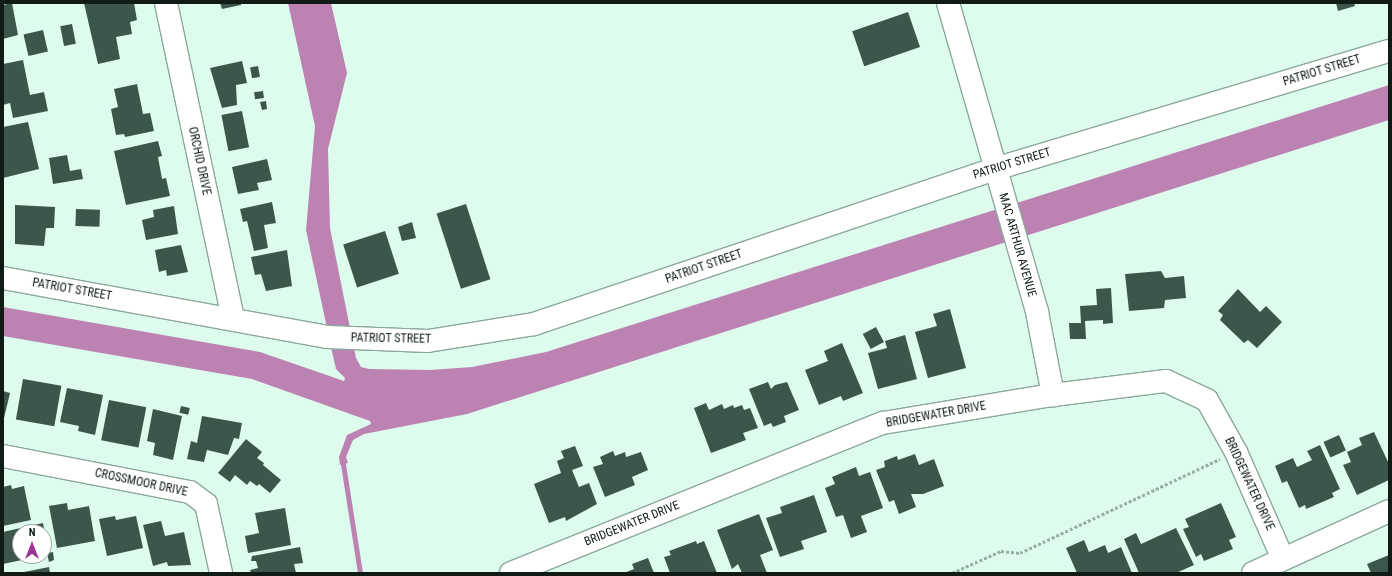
<!DOCTYPE html>
<html>
<head>
<meta charset="utf-8">
<style>
  body { margin:0 }
  #map { position:relative; width:1392px; height:576px; overflow:hidden; background:#defcee; font-family:"Roboto Condensed",sans-serif }
  div>[style] { position:absolute }
  .water>* { inset:0; background:#bb82b2 }
  .stream>* { height:5px; margin:-2.5px; padding:0 2.5px; transform-origin:2.5px; border-radius:2.5px; background:#bb82b2 }
  .building>* { inset:0; background:#3d564b; transform-origin:0 0 }
  .path>* { height:2.5px; margin-top:-1.25px; transform-origin:0; background:repeating-linear-gradient(90deg,#98afa4 0 3px,transparent 0 5px) }
  .roads { filter:drop-shadow(1px 0 #8ca89b) drop-shadow(-1px 0 #8ca89b) drop-shadow(0 1px #8ca89b) drop-shadow(0 -1px #8ca89b) }
  .minor>* { height:22px; margin:-11px; padding:0 11px; transform-origin:11px; border-radius:11px; background:#fff }
  .major>* { height:22px; margin:-11px; padding:0 11px; transform-origin:11px; border-radius:11px; background:#fff }
  span { translate:-50% -50%; white-space:nowrap; text-align:center; line-height:1.15; -webkit-text-stroke:4px #fff; paint-order:stroke }
  .street-label { font-size:12px; color:#101b16 }
  .frame { position:absolute; inset:0; border:4px solid #101b16; pointer-events:none }
  .north { position:absolute; left:12px; top:524px; width:40px; height:40px; box-sizing:border-box; background:#fff; border:1px solid #9fa4a2; border-radius:50%; rotate:0deg; font-size:11px; font-weight:700; line-height:16px; text-align:center; color:#101b16 }
  .north::after { content:''; display:block; margin:auto; width:14px; height:18px; background:#9e3393; clip-path:polygon(50% 0,100% 100%,50% 72%,0 100%) }
</style>
</head>
<body>
<div id="map">
  <div class="water">
    <div style="clip-path:polygon(288px 3px,331px 3px,347px 73px,328px 149px,330px 228px,356px 358px,361px 367px,369px 369px,430px 370px,472px 367px,546px 352px,1389px 85px,1389px 120px,467px 414px,364px 434px,353px 440px,346px 457px,348px 463px,340px 465px,339px 457px,347px 435px,371px 424px,370px 421px,252px 379px,3px 336px,3px 307px,260px 352px,344px 381px,345px 378px,336px 369px,333px 356px,306px 230px,315px 126px)"></div>
  </div>
  <div class="stream">
    <div style="left:343px;top:464px;width:110px;rotate:81.1deg"></div>
  </div>
  <div class="building">
    <div style="clip-path:polygon(12px 3px,18px 35px,3px 39px,3px 5px)"></div>
    <div style="clip-path:polygon(84px 3px,134px 3px,137px 20px,130px 22px,132px 34px,116px 37px,120px 59px,98px 64px)"></div>
    <div style="clip-path:polygon(220px 3px,241px 3px,241px 5px,222px 9px)"></div>
    <div style="clip-path:polygon(1336px 3px,1354px 3px,1355px 6px,1338px 11px)"></div>
    <div style="left:908px;top:12px;width:37px;height:59px;rotate:71deg"></div>
    <div style="left:72px;top:24px;width:20px;height:12px;rotate:79deg"></div>
    <div style="left:43px;top:30px;width:22px;height:20px;rotate:77deg"></div>
    <div style="clip-path:polygon(23px 60px,30px 95px,44px 92px,48px 111px,13px 118px,10px 103px,3px 105px,3px 64px)"></div>
    <div style="clip-path:polygon(242px 61px,247px 83px,236px 85px,237px 105px,222px 108px,210px 68px)"></div>
    <div style="left:258px;top:66px;width:11px;height:8px;rotate:80deg"></div>
    <div style="clip-path:polygon(137px 84px,143px 114px,150px 113px,154px 131px,125px 137px,124px 134px,116px 135px,111px 109px,118px 107px,114px 89px)"></div>
    <div style="left:263px;top:91px;width:7px;height:9px;rotate:82deg"></div>
    <div style="clip-path:polygon(266px 101px,267px 109px,262px 110px,260px 102px)"></div>
    <div style="left:242px;top:111px;width:37px;height:21px;rotate:79deg"></div>
    <div style="clip-path:polygon(28px 122px,39px 169px,3px 178px,3px 127px)"></div>
    <div style="clip-path:polygon(158px 141px,162px 156px,158px 157px,162px 179px,166px 178px,170px 196px,126px 205px,114px 151px)"></div>
    <div style="clip-path:polygon(67px 155px,70px 171px,81px 169px,83px 179px,53px 184px,49px 158px)"></div>
    <div style="clip-path:polygon(267px 159px,272px 180px,257px 183px,259px 190px,238px 194px,232px 167px)"></div>
    <div style="clip-path:polygon(272px 202px,276px 223px,264px 225px,268px 248px,254px 251px,247px 221px,243px 222px,240px 209px)"></div>
    <div style="left:466px;top:204px;width:79px;height:31px;rotate:72deg"></div>
    <div style="clip-path:polygon(15px 205px,55px 207px,54px 228px,46px 228px,44px 246px,15px 244px)"></div>
    <div style="clip-path:polygon(174px 206px,178px 234px,146px 240px,142px 220px,154px 217px,153px 210px)"></div>
    <div style="left:76px;top:209px;width:24px;height:17px;rotate:2deg"></div>
    <div style="clip-path:polygon(412px 222px,416px 238px,402px 241px,398px 227px)"></div>
    <div style="left:385px;top:231px;width:45px;height:44px;rotate:72deg"></div>
    <div style="clip-path:polygon(181px 245px,188px 272px,167px 276px,166px 270px,159px 272px,155px 250px)"></div>
    <div style="clip-path:polygon(287px 250px,292px 286px,266px 291px,261px 274px,255px 275px,251px 257px)"></div>
    <div style="clip-path:polygon(1161px 271px,1165px 278px,1184px 276px,1186px 298px,1165px 300px,1164px 308px,1129px 311px,1125px 274px)"></div>
    <div style="clip-path:polygon(1111px 288px,1113px 323px,1103px 324px,1103px 320px,1085px 321px,1086px 339px,1070px 339px,1069px 323px,1081px 323px,1080px 306px,1097px 305px,1096px 289px)"></div>
    <div style="clip-path:polygon(1238px 289px,1260px 312px,1266px 306px,1282px 322px,1257px 348px,1248px 340px,1244px 343px,1220px 320px,1223px 315px,1218px 311px)"></div>
    <div style="clip-path:polygon(950px 309px,966px 368px,928px 378px,915px 332px,937px 326px,933px 314px)"></div>
    <div style="left:876px;top:327px;width:17px;height:15px;rotate:62deg"></div>
    <div style="clip-path:polygon(905px 335px,917px 379px,878px 389px,868px 353px,887px 348px,885px 341px)"></div>
    <div style="clip-path:polygon(842px 343px,863px 393px,843px 401px,841px 396px,819px 405px,805px 370px,828px 361px,824px 351px)"></div>
    <div style="left:23px;top:379px;width:39px;height:41px;rotate:10deg"></div>
    <div style="clip-path:polygon(768px 382px,771px 389px,775px 385px,787px 382px,799px 410px,784px 416px,786px 422px,773px 427px,771px 423px,764px 426px,749px 389px)"></div>
    <div style="clip-path:polygon(67px 388px,103px 395px,95px 435px,78px 431px,79px 426px,60px 422px)"></div>
    <div style="clip-path:polygon(3px 391px,10px 393px,4px 418px,3px 418px)"></div>
    <div style="left:109px;top:400px;width:38px;height:41px;rotate:11deg"></div>
    <div style="clip-path:polygon(706px 403px,709px 410px,722px 404px,724px 409px,733px 405px,734px 408px,742px 405px,744px 410px,750px 408px,758px 428px,743px 433px,746px 440px,711px 453px,694px 408px)"></div>
    <div style="left:181px;top:406px;width:9px;height:7px;rotate:13deg"></div>
    <div style="clip-path:polygon(153px 409px,182px 416px,173px 460px,153px 455px,155px 443px,147px 441px)"></div>
    <div style="clip-path:polygon(202px 416px,242px 423px,239px 439px,234px 438px,228px 455px,207px 450px,204px 462px,187px 459px,191px 441px,197px 443px)"></div>
    <div style="clip-path:polygon(1374px 432px,1389px 464px,1389px 480px,1357px 495px,1343px 465px,1351px 462px,1347px 452px,1362px 445px,1359px 438px)"></div>
    <div style="left:1339px;top:435px;width:17px;height:17px;rotate:66deg"></div>
    <div style="clip-path:polygon(246px 439px,262px 452px,257px 458px,264px 463px,263px 465px,281px 480px,270px 493px,259px 484px,257px 486px,250px 481px,247px 485px,235px 475px,230px 482px,218px 473px)"></div>
    <div style="clip-path:polygon(1320px 445px,1340px 489px,1332px 493px,1334px 497px,1306px 509px,1305px 505px,1299px 508px,1287px 481px,1282px 483px,1275px 466px,1293px 458px,1297px 467px,1312px 460px,1307px 451px)"></div>
    <div style="clip-path:polygon(575px 446px,583px 466px,572px 470px,579px 487px,589px 483px,597px 504px,566px 521px,565px 517px,549px 523px,534px 484px,561px 473px,557px 461px,564px 458px,561px 451px)"></div>
    <div style="clip-path:polygon(613px 451px,615px 456px,625px 452px,626px 457px,641px 452px,648px 470px,632px 477px,635px 485px,605px 497px,593px 467px,603px 464px,600px 457px)"></div>
    <div style="clip-path:polygon(915px 454px,919px 465px,934px 459px,944px 486px,923px 494px,911px 494px,916px 507px,899px 514px,894px 500px,889px 502px,876px 470px,885px 467px,884px 461px,897px 456px,898px 460px)"></div>
    <div style="clip-path:polygon(856px 467px,859px 476px,870px 472px,883px 508px,861px 516px,867px 532px,851px 538px,843px 515px,836px 517px,825px 488px,835px 484px,832px 477px)"></div>
    <div style="clip-path:polygon(11px 485px,12px 489px,24px 486px,31px 520px,3px 526px,3px 487px)"></div>
    <div style="clip-path:polygon(814px 495px,827px 532px,801px 541px,804px 549px,780px 557px,766px 518px,782px 513px,780px 507px)"></div>
    <div style="clip-path:polygon(67px 503px,68px 510px,89px 506px,95px 541px,57px 548px,49px 506px)"></div>
    <div style="clip-path:polygon(1221px 503px,1236px 537px,1229px 540px,1233px 549px,1204px 561px,1201px 554px,1196px 557px,1183px 529px,1189px 527px,1185px 519px)"></div>
    <div style="clip-path:polygon(285px 508px,291px 545px,248px 553px,245px 536px,259px 533px,255px 513px)"></div>
    <div style="clip-path:polygon(759px 514px,773px 550px,760px 555px,767px 573px,742px 573px,738px 564px,732px 569px,717px 530px)"></div>
    <div style="clip-path:polygon(115px 516px,116px 520px,136px 516px,143px 548px,107px 556px,99px 519px)"></div>
    <div style="clip-path:polygon(161px 521px,165px 536px,184px 532px,191px 565px,168px 566px,167px 562px,153px 566px,143px 525px)"></div>
    <div style="clip-path:polygon(43px 523px,46px 539px,44px 539px,44px 532px,20px 532px,20px 556px,36px 557px,3px 564px,3px 532px)"></div>
    <div style="clip-path:polygon(1176px 528px,1194px 565px,1176px 573px,1139px 573px,1124px 539px,1136px 533px,1141px 544px)"></div>
    <div style="clip-path:polygon(1084px 540px,1089px 552px,1105px 545px,1108px 553px,1121px 547px,1132px 573px,1077px 573px,1066px 548px)"></div>
    <div style="clip-path:polygon(696px 541px,697px 544px,704px 541px,717px 573px,670px 573px,664px 557px,671px 555px,669px 551px)"></div>
    <div style="clip-path:polygon(300px 547px,303px 563px,294px 564px,296px 573px,251px 573px,250px 570px,258px 568px,256px 561px,251px 561px,252px 556px)"></div>
    <div style="clip-path:polygon(53px 552px,54px 560px,49px 562px,47px 553px)"></div>
    <div style="clip-path:polygon(1389px 555px,1389px 573px,1371px 573px,1367px 564px)"></div>
    <div style="clip-path:polygon(648px 558px,654px 573px,624px 573px,634px 569px,632px 564px)"></div>
    <div style="clip-path:polygon(49px 567px,50px 573px,24px 573px,24px 572px)"></div>
  </div>
  <div class="path">
    <div style="left:952px;top:573px;width:54px;rotate:-24.2deg"></div>
    <div style="left:1001px;top:551px;width:19px;rotate:6deg"></div>
    <div style="left:1020px;top:553px;width:221px;rotate:-25.2deg"></div>
  </div>
  <div class="roads">
    <div class="minor">
      <div style="left:166px;top:3px;width:323px;rotate:78deg"></div>
      <div style="left:948px;top:3px;width:322px;rotate:73.9deg"></div>
      <div style="left:1037px;top:312px;width:85px;rotate:79.1deg"></div>
      <div style="left:3px;top:456px;width:190px;rotate:10.9deg"></div>
      <div style="left:190px;top:492px;width:20px;rotate:37deg"></div>
      <div style="left:206px;top:504px;width:71px;rotate:77.7deg"></div>
      <div style="left:511px;top:573px;width:401px;rotate:-22deg"></div>
      <div style="left:883px;top:423px;width:172px;rotate:-9.4deg"></div>
      <div style="left:1053px;top:395px;width:114px;rotate:-7.1deg"></div>
      <div style="left:1166px;top:381px;width:45px;rotate:24.9deg"></div>
      <div style="left:1207px;top:400px;width:60px;rotate:60.9deg"></div>
      <div style="left:1236px;top:452px;width:117px;rotate:66.3deg"></div>
      <div style="left:1253px;top:573px;width:149px;rotate:-24.5deg"></div>
    </div>
    <div class="major">
      <div style="left:3px;top:278px;width:329px;rotate:10.3deg"></div>
      <div style="left:327px;top:337px;width:101px;rotate:2.3deg"></div>
      <div style="left:428px;top:341px;width:107px;rotate:-9.1deg"></div>
      <div style="left:534px;top:324px;width:486px;rotate:-18.6deg"></div>
      <div style="left:995px;top:169px;width:411px;rotate:-16.7deg"></div>
    </div>
  </div>
  <div class="street-label">
    <span style="left:1322px;top:71px;rotate:-17deg">PATRIOT STREET</span>
    <span style="left:199px;top:161px;rotate:78deg">ORCHID DRIVE</span>
    <span style="left:1012px;top:164px;rotate:-17deg">PATRIOT STREET</span>
    <span style="left:1017px;top:245px;rotate:74deg">MAC ARTHUR AVENUE</span>
    <span style="left:704px;top:267px;rotate:-19deg">PATRIOT STREET</span>
    <span style="left:72px;top:290px;rotate:10deg">PATRIOT STREET</span>
    <span style="left:391px;top:339px;rotate:1deg">PATRIOT STREET</span>
    <span style="left:936px;top:415px;rotate:-10deg">BRIDGEWATER DRIVE</span>
    <span style="left:141px;top:483px;rotate:12deg">CROSSMOOR DRIVE</span>
    <span style="left:1249px;top:484px;rotate:65deg">BRIDGEWATER DRIVE</span>
    <span style="left:632px;top:524px;rotate:-22deg">BRIDGEWATER DRIVE</span>
  </div>
  <div class="frame"></div>
  <div class="north">N</div>
</div>
</body>
</html>
